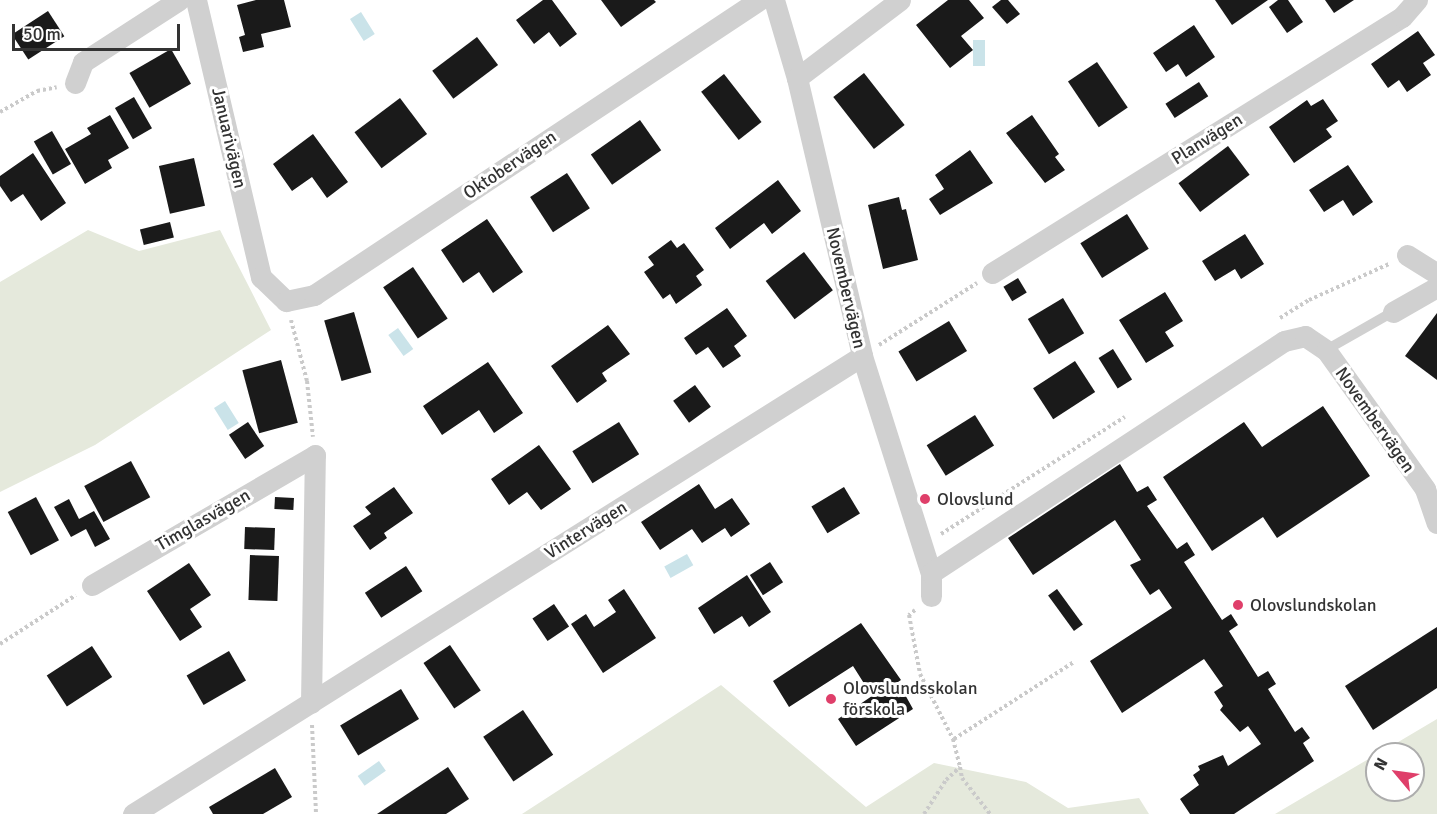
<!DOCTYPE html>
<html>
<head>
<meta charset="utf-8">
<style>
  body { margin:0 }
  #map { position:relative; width:1437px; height:814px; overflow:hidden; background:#fff; font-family:Signika,sans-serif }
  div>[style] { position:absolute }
  .green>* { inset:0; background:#e5e9dc }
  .water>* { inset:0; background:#cae3e9; transform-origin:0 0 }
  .building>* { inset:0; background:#1a1a1a; transform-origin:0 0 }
  .path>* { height:4px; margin-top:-2px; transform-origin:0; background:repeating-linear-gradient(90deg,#cacaca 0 3px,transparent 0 6px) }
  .lane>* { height:10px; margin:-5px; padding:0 5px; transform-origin:5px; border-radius:5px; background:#d0d0d0 }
  .street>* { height:21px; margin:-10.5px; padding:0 10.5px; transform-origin:10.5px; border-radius:10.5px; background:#d0d0d0 }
  .dots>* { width:16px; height:16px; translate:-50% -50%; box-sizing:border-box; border:3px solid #fff; border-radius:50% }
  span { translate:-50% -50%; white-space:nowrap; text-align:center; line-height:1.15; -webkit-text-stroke:6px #fff; paint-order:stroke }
  .street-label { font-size:18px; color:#333 }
  .poi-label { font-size:18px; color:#333 }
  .left { translate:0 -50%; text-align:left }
  .north { position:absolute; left:1365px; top:742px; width:60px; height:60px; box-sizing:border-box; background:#fff; border:2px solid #adadad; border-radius:50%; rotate:299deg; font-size:16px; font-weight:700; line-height:24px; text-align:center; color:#333 }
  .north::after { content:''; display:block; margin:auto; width:21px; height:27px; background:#df3f6a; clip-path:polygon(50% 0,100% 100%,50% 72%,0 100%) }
  .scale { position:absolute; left:12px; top:24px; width:168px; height:27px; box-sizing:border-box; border:3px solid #333; border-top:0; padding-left:8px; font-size:18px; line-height:21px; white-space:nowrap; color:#333; -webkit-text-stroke:4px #fff; paint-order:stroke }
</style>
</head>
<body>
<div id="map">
  <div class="green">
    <div style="clip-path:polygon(88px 230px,139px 251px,220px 230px,271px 330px,95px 445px,0 492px,0 282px)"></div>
    <div style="clip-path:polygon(721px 685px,866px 807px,934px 763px,1026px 782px,1068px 808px,1139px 798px,1149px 814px,522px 814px)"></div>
    <div style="clip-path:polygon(1437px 719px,1437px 814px,1275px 814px,1377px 754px,1377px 790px,1413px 790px,1413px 754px,1378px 754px)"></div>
  </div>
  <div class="water">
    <div style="left:361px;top:12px;width:26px;height:13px;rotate:58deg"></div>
    <div style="left:973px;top:40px;width:12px;height:26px"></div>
    <div style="left:398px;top:328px;width:26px;height:12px;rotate:54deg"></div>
    <div style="left:225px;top:401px;width:26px;height:13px;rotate:58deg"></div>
    <div style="left:687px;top:554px;width:13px;height:26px;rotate:61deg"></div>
    <div style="left:379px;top:761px;width:12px;height:26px;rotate:55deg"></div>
  </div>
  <div class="building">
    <div style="clip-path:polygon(256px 0,284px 0,291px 27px,261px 34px,264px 47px,243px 52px,239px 37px,245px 35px,237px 5px)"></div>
    <div style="clip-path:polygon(543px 0,552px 0,577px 34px,560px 47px,549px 32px,534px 44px,516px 20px)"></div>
    <div style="clip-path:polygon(601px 0,654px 0,656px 2px,621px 27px)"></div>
    <div style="clip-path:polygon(948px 0,969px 0,984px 18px,961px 36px,973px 50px,950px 68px,916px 25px)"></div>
    <div style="clip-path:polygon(1001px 0,1008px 0,1020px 14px,1007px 24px,992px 7px)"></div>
    <div style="clip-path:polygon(1215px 0,1268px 0,1232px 25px)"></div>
    <div style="clip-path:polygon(1278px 0,1288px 0,1303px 22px,1287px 33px,1269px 7px)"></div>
    <div style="clip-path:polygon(1325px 0,1354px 0,1334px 13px)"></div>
    <div style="left:48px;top:11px;width:30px;height:43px;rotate:57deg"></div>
    <div style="clip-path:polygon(1194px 25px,1215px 57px,1186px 77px,1178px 64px,1166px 72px,1153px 53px)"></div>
    <div style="clip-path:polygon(1418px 31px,1435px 55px,1423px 63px,1431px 75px,1407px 92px,1399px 80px,1388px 88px,1371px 64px)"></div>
    <div style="left:477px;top:37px;width:35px;height:56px;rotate:53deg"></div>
    <div style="left:171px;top:49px;width:40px;height:48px;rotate:60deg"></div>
    <div style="left:1097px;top:62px;width:55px;height:35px;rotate:56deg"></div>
    <div style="left:864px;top:73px;width:66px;height:39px;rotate:52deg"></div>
    <div style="left:724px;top:74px;width:61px;height:29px;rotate:52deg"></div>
    <div style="left:1199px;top:82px;width:17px;height:40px;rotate:57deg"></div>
    <div style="left:134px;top:97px;width:36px;height:22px;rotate:60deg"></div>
    <div style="left:400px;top:98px;width:45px;height:57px;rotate:53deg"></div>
    <div style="clip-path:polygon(1323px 99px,1338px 121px,1326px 129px,1332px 137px,1294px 163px,1269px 127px,1307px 100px,1311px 106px)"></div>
    <div style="clip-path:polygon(110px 115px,129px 148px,108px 160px,112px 168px,85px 184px,65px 149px,91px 134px,87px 128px)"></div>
    <div style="clip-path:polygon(1032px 115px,1059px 154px,1055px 157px,1065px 170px,1045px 183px,1006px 133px)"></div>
    <div style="left:640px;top:120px;width:37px;height:60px;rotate:55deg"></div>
    <div style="left:52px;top:131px;width:38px;height:21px;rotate:60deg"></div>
    <div style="clip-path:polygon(313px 134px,348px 182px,327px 198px,312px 177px,292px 191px,273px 164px)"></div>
    <div style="left:1228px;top:146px;width:36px;height:62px;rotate:53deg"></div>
    <div style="clip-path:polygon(970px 150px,993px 183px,940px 215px,929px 199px,944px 189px,935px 175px)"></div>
    <div style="clip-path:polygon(33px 153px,66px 203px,41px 221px,23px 194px,11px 202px,0 186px,0 176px)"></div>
    <div style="left:194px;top:158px;width:49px;height:36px;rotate:77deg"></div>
    <div style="clip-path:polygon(1348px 165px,1373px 202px,1353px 216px,1343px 200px,1324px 212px,1309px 190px)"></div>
    <div style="left:567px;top:173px;width:42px;height:44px;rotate:57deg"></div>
    <div style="clip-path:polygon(778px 180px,801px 211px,772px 234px,764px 223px,730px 249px,715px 228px)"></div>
    <div style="clip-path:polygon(899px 197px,902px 210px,906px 209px,918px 260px,883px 269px,868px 205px)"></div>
    <div style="left:1127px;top:214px;width:41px;height:55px;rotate:58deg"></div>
    <div style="clip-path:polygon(487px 219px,523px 272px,493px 293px,479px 272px,463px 283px,441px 250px)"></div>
    <div style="left:170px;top:222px;width:16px;height:31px;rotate:76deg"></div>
    <div style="clip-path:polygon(1245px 234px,1264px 264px,1241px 279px,1235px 269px,1215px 281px,1202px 261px)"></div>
    <div style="clip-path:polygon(671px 240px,677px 248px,684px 243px,704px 270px,696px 276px,702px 285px,676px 304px,670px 294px,663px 299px,644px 272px,654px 265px,648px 257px)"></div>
    <div style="left:804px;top:252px;width:48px;height:48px;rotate:53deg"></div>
    <div style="left:413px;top:267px;width:62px;height:36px;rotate:56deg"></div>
    <div style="left:1018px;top:278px;width:17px;height:17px;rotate:59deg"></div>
    <div style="clip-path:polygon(1165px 292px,1183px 321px,1165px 332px,1174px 346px,1146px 363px,1119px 320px)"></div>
    <div style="left:1063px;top:298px;width:41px;height:41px;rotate:59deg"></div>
    <div style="clip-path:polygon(727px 308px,747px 336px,734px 346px,741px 356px,723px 368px,708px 347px,696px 355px,684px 338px)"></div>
    <div style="left:354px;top:312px;width:63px;height:31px;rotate:74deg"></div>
    <div style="clip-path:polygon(1437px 313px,1437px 380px,1405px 356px)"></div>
    <div style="left:949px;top:321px;width:35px;height:59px;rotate:59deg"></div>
    <div style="clip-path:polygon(608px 325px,630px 354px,602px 373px,607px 381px,577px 403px,551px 366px)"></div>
    <div style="left:1113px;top:349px;width:36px;height:17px;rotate:58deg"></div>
    <div style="left:281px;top:360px;width:65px;height:40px;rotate:75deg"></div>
    <div style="left:1075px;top:361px;width:37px;height:50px;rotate:57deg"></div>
    <div style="clip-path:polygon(488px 362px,523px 413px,494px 433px,479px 410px,442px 435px,423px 406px)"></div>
    <div style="left:695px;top:385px;width:27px;height:27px;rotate:54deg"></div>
    <div style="clip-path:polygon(1323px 406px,1370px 476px,1277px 538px,1263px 517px,1212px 551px,1163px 477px,1244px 422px,1262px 447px)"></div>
    <div style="left:975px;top:415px;width:36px;height:57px;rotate:58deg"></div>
    <div style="left:248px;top:422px;width:29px;height:23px;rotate:56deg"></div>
    <div style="left:619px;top:422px;width:38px;height:55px;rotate:58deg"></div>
    <div style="clip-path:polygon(539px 445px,571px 489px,541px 510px,527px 492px,509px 505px,491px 479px)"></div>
    <div style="left:131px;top:461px;width:41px;height:53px;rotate:62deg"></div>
    <div style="clip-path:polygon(1120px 464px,1137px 492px,1148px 486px,1157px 500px,1147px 506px,1177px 549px,1187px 542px,1195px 555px,1184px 562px,1222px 620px,1231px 614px,1238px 625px,1229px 631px,1258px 677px,1268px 671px,1276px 684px,1268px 689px,1295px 732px,1302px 727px,1310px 738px,1303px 743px,1314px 761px,1234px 814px,1190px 814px,1180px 799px,1199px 785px,1193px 775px,1200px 770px,1198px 766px,1223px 755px,1228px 766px,1261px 744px,1248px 726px,1240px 732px,1220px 710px,1223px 706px,1214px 692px,1223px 686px,1204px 659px,1122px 713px,1090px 661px,1172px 608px,1159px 589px,1150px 595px,1130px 565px,1141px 560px,1115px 520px,1033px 575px,1008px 538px)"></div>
    <div style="clip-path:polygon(699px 484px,715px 509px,732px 498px,750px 524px,731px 537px,725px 528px,702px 543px,692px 529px,660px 550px,641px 522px)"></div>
    <div style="clip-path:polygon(394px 487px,413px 513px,384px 533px,387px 538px,370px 550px,353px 526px,371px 514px,365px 507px)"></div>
    <div style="left:844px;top:487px;width:31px;height:38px;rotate:59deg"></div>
    <div style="left:36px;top:497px;width:49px;height:32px;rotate:62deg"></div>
    <div style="left:275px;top:497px;width:19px;height:12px;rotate:3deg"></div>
    <div style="clip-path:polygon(69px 499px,79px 519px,94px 511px,110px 539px,95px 547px,86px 529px,71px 537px,54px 507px)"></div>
    <div style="left:245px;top:527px;width:30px;height:22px;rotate:2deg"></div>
    <div style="left:250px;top:555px;width:29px;height:45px;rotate:2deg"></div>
    <div style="left:770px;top:562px;width:24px;height:24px;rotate:57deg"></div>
    <div style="clip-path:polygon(189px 563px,211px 595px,190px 609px,202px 627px,180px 641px,147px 591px)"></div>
    <div style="left:406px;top:566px;width:30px;height:49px;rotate:57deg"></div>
    <div style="clip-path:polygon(747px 575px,771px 612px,749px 627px,742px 616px,714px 634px,698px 608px)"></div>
    <div style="clip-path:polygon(624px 589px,656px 638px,603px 673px,571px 624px,586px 614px,594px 627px,616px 612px,608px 600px)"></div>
    <div style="left:1057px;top:589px;width:44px;height:11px;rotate:54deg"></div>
    <div style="left:554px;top:604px;width:27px;height:26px;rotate:56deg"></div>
    <div style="clip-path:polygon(861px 623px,901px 680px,898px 682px,913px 709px,856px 746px,838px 719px,872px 696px,853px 666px,789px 707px,773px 681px)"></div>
    <div style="clip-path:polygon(1437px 627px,1437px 688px,1373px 730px,1345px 686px)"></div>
    <div style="left:450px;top:645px;width:55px;height:32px;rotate:56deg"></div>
    <div style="left:92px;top:646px;width:37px;height:54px;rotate:57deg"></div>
    <div style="left:229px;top:651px;width:34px;height:49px;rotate:60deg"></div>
    <div style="left:401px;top:689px;width:35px;height:71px;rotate:59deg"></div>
    <div style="left:523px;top:710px;width:54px;height:48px;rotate:56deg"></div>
    <div style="clip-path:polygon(448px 767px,469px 799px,446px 814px,377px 814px)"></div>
    <div style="clip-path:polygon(275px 768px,292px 797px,263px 814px,213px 814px,209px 807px)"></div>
  </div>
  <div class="path">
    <div style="left:0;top:112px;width:43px;rotate:-29.6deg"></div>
    <div style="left:37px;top:91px;width:20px;rotate:-11deg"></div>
    <div style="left:1280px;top:318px;width:34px;rotate:-32deg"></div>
    <div style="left:1309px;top:300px;width:88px;rotate:-24.2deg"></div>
    <div style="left:291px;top:320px;width:63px;rotate:75.3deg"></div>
    <div style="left:307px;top:381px;width:56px;rotate:83.9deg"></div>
    <div style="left:879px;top:345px;width:116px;rotate:-32.3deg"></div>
    <div style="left:941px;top:534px;width:218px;rotate:-32.5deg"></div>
    <div style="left:915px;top:610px;width:8px;rotate:140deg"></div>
    <div style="left:909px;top:615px;width:60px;rotate:79.4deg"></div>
    <div style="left:920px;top:674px;width:73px;rotate:63.1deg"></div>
    <div style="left:953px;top:739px;width:29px;rotate:76deg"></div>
    <div style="left:0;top:644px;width:90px;rotate:-32.8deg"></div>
    <div style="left:312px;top:725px;width:89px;rotate:87.4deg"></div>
    <div style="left:954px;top:739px;width:143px;rotate:-32.7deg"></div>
    <div style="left:924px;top:814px;width:40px;rotate:-57.1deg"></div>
    <div style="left:946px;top:780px;width:19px;rotate:-43deg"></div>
    <div style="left:960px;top:767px;width:11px;rotate:80deg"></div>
    <div style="left:962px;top:778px;width:46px;rotate:52.1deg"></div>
  </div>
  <div class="lane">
    <div style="left:1326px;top:350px;width:77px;rotate:-29.6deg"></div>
  </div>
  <div class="street">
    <div style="left:196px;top:0;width:285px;rotate:76.8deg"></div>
    <div style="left:261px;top:277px;width:35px;rotate:44deg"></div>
    <div style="left:286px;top:301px;width:29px;rotate:-12deg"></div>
    <div style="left:314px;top:295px;width:534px;rotate:-33.54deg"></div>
    <div style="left:774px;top:0;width:81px;rotate:73.6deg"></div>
    <div style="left:797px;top:78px;width:285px;rotate:76.8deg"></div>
    <div style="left:862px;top:356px;width:228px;rotate:72.4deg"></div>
    <div style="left:931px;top:573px;width:23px;rotate:90deg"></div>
    <div style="left:797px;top:78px;width:129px;rotate:-37.1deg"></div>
    <div style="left:75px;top:83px;width:22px;rotate:-69deg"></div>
    <div style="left:83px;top:62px;width:114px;rotate:-32.9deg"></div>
    <div style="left:1407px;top:255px;width:36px;rotate:32deg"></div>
    <div style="left:992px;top:273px;width:483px;rotate:-32deg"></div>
    <div style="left:1402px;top:17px;width:23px;rotate:-49deg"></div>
    <div style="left:1393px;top:312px;width:51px;rotate:-29.6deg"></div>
    <div style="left:931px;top:573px;width:422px;rotate:-33.3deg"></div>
    <div style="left:1284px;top:341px;width:22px;rotate:-13deg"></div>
    <div style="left:1305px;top:336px;width:25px;rotate:34deg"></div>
    <div style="left:1326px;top:350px;width:171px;rotate:54.5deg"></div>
    <div style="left:1425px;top:489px;width:36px;rotate:71deg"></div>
    <div style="left:92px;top:585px;width:258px;rotate:-30.2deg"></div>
    <div style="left:311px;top:703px;width:248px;rotate:-89.1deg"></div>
    <div style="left:133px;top:814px;width:861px;rotate:-32.14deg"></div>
  </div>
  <div class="dots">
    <div style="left:925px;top:499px;background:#df3f6a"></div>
    <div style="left:1238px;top:605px;background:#df3f6a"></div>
    <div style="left:831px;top:699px;background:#df3f6a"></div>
  </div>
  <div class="street-label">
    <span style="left:229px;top:138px;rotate:77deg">Januarivägen</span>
    <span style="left:1207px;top:139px;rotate:-32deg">Planvägen</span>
    <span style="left:510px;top:165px;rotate:-34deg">Oktobervägen</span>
    <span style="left:846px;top:288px;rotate:77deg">Novembervägen</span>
    <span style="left:1375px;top:420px;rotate:55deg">Novembervägen</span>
    <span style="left:203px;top:520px;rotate:-30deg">Timglasvägen</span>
    <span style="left:586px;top:530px;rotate:-32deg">Vintervägen</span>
  </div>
  <div class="poi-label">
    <span class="left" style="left:937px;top:499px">Olovslund</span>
    <span class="left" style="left:1250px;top:605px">Olovslundskolan</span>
    <span class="left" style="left:843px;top:699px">Olovslundsskolan<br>förskola</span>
  </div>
  <div class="north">N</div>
  <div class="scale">50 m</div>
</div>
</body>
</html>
